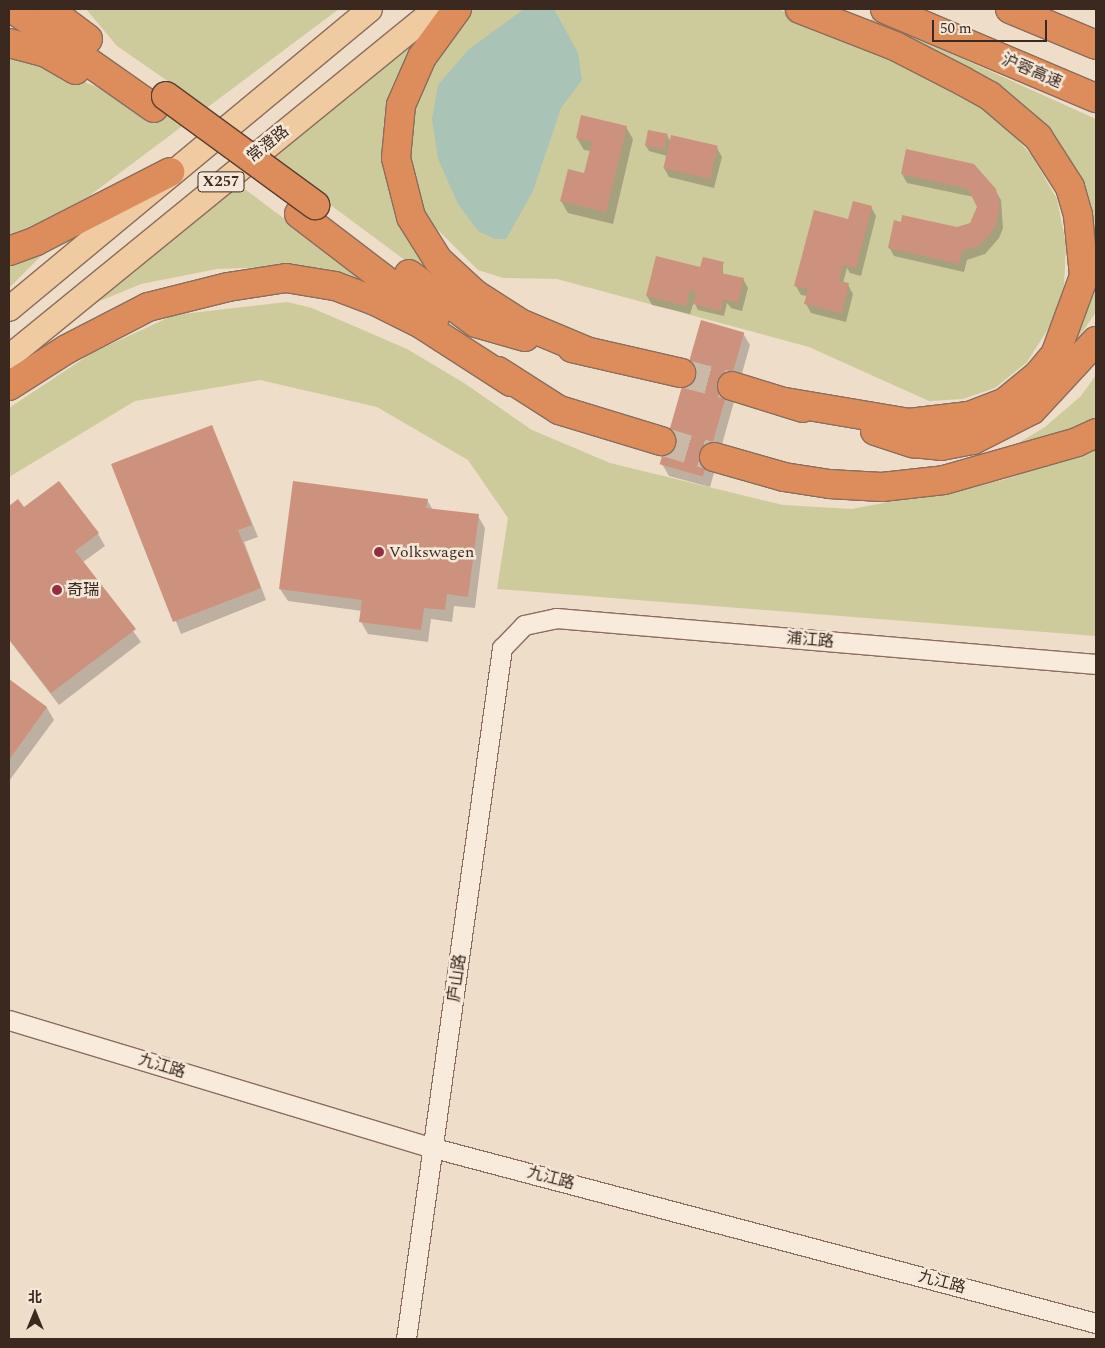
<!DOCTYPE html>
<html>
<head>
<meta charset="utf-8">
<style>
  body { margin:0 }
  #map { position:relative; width:1105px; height:1348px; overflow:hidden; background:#eeddc8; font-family:Spectral,"Noto Sans SC",serif }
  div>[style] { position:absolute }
  .green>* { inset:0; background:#cdca9c }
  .water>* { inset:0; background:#a9c3b7 }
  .shadow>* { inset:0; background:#0003 }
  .building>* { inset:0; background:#cc927e; transform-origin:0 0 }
  .motorway-tunnel>* { height:28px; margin-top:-14px; transform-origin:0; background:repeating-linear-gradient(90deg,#cab9a6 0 28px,transparent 0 42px) }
  .roads { filter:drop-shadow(1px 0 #8b6d5d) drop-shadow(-1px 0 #8b6d5d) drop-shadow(0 1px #8b6d5d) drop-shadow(0 -1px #8b6d5d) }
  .tertiary>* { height:19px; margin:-9.5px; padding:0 9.5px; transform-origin:9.5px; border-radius:9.5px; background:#f9ebdc }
  .primary>* { height:24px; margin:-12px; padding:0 12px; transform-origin:12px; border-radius:12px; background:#f0caa1 }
  .motorway>* { height:28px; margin:-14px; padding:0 14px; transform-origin:14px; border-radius:14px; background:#dc8d5b }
  .bridges { filter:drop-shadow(1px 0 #593d31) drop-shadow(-1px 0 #593d31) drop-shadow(0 1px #593d31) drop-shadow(0 -1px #593d31) }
  .motorway-bridge>* { height:28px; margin:-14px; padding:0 14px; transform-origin:14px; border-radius:14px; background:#dc8d5b }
  .dots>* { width:14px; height:14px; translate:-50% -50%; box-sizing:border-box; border:2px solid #f6e8d8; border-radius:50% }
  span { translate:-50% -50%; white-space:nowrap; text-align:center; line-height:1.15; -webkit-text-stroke:5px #f6e8d8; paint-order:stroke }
  .shield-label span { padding:1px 4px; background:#f6e8d8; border:1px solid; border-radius:4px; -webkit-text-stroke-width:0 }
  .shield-label { font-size:15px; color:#3b2920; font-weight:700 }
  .street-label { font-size:16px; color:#3b2920 }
  .poi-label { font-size:16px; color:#3b2920 }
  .left { translate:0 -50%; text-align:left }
  .frame { position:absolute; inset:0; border:10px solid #3b2920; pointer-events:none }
  .north { position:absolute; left:10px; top:1288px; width:50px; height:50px; -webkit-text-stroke:4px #f6e8d8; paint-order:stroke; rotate:0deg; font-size:14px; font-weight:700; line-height:20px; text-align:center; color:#3b2920 }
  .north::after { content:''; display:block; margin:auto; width:18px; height:22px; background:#3b2920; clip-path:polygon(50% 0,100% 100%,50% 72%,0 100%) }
  .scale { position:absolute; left:932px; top:20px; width:115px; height:22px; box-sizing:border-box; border:2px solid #3b2920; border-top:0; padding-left:6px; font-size:15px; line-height:18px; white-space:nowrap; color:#3b2920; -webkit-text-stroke:4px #f6e8d8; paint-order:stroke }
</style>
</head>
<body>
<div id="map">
  <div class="green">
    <div style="clip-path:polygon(86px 9px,339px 9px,89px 196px,9px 239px,9px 54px,17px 54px,123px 98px,188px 95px,117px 46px)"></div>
    <div style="clip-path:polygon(466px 9px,778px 9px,963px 94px,1003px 123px,1032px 156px,1057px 199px,1066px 244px,1064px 286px,1050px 326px,1027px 362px,995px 388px,963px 399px,929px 401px,809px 347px,557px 279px,503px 278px,478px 270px,433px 225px,418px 205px,404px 161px,413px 87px)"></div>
    <div style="clip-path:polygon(872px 18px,1096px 119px,1096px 312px,1078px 338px,1072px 334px,1089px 288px,1064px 161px,869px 24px)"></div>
    <div style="clip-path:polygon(425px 33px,400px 70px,384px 118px,383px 164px,395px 206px,429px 264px,421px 272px,263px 155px)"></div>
    <div style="clip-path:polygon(234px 181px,372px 285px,267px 267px,217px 269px,141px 284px,90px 305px)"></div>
    <div style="clip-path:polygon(46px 251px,9px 288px,9px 266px)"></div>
    <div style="clip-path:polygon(287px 302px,312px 308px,407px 349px,464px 383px,532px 430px,610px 463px,783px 505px,852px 509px,1003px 480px,1096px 447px,1096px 636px,497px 589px,508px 518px,468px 460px,377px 407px,260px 380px,135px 401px,9px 477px,9px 408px,92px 353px,174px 315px)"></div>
    <div style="clip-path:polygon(1096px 375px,1096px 419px,1022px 447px,1017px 444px,1045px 427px,1081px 396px)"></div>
  </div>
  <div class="water">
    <div style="clip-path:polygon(524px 9px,554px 9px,578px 53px,582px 80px,561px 108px,533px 191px,506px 239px,495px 239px,478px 231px,458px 204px,438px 159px,432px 119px,438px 85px,469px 49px)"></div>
  </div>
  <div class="shadow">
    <div style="clip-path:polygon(626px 127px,633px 139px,613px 224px,568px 213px,561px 201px,585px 174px,591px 151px,584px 150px,577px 138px)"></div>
    <div style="clip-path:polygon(667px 135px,670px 141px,717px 148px,722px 157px,714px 188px,669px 177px,664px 168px,667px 156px,649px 151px,646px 146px)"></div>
    <div style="clip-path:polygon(902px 174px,995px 190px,1001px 200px,1003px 228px,999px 238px,985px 254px,967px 260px,964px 272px,894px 256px,889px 247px,971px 224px,979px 207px,974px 197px,907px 183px)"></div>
    <div style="clip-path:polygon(871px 207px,876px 216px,861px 276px,850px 273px,847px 268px,843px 283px,848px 285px,853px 294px,846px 322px,811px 313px,806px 304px,807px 296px,801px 295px,796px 286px,849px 221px)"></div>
    <div style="clip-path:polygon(723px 263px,723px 274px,743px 279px,748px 288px,742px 311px,731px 308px,727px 303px,724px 316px,698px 310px,694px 302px,690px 314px,652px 305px,647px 296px,701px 268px)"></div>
    <div style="clip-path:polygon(743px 333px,750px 345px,710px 487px,669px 476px,662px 464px)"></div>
    <div style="clip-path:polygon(212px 426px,258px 537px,244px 542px,266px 600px,181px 634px,113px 465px)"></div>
    <div style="clip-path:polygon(294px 483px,427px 500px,433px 510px,478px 516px,485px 528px,475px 608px,454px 606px,452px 622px,431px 619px,428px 642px,368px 634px,361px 622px,362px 611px,288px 601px,280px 589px)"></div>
    <div style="clip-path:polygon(18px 501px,24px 509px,98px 534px,105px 546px,83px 562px,141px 642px,59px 705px,9px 640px,9px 508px)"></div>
    <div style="clip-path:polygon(9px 680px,47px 708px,54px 720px,9px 781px)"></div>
  </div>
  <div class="building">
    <div style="clip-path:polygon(581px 115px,627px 126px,606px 212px,560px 201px,568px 169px,584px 173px,592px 142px,576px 138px)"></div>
    <div style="left:648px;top:130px;width:20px;height:16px;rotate:11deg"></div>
    <div style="left:671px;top:135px;width:48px;height:34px;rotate:13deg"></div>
    <div style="clip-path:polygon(906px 149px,974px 164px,996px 189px,1000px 207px,995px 228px,980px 245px,962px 251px,959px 264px,888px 248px,894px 220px,901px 222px,902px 215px,957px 227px,970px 223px,977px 207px,968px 189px,901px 174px)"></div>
    <div style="clip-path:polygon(853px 201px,872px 206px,856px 268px,843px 265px,839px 281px,849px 283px,842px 313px,804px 304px,808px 289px,794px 286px,814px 210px,848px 219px)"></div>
    <div style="clip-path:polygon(656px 256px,700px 267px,703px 257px,724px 262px,721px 273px,744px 278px,738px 303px,724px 299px,721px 311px,693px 304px,697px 292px,690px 290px,686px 306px,646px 296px)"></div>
    <div style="left:701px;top:320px;width:45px;height:150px;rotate:16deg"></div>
    <div style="clip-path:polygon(212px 425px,252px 525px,238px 530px,261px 588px,173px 622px,111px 464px)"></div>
    <div style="clip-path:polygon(59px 481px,99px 533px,75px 551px,136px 629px,51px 693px,9px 639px,9px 506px,18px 499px,24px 507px)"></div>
    <div style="clip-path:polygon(293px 481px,428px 499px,426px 508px,479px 514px,468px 597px,447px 594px,445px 610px,424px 608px,421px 630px,359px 622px,362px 600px,279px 589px)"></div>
    <div style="clip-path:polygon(9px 679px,47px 707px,9px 760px)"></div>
  </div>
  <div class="motorway-tunnel">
    <div style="left:681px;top:373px;width:53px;rotate:14.3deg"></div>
    <div style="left:661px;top:441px;width:55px;rotate:16.8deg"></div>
  </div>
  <div class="roads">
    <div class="tertiary">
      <div style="left:9px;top:1020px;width:444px;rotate:16.8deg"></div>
      <div style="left:434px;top:1148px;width:685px;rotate:14.81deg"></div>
      <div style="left:406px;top:1339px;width:698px;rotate:-82.09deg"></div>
      <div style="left:502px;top:648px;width:32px;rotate:-46deg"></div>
      <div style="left:524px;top:625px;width:33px;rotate:-12deg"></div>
      <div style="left:556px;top:618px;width:542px;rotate:4.87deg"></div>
    </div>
    <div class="primary">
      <div style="left:9px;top:309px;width:469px;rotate:-39.7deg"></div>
      <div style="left:9px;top:357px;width:551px;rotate:-39.18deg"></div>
    </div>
    <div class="motorway">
      <div style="left:13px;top:9px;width:172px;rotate:35.1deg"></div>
      <div style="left:48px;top:9px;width:50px;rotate:36.9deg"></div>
      <div style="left:457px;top:9px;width:59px;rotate:126.1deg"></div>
      <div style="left:422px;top:57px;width:52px;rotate:113.6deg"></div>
      <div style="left:401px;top:105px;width:53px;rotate:95.4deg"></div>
      <div style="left:396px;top:158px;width:61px;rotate:75.7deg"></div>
      <div style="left:411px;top:217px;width:51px;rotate:57.9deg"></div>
      <div style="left:438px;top:260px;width:50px;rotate:42.6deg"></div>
      <div style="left:475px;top:294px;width:56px;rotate:32.6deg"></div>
      <div style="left:522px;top:324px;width:73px;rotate:22.7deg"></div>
      <div style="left:885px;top:9px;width:229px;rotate:22.9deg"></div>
      <div style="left:1010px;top:9px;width:93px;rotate:22.7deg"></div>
      <div style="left:9px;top:43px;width:38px;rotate:15deg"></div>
      <div style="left:46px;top:53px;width:34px;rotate:30deg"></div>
      <div style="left:299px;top:214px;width:171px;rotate:37.4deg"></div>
      <div style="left:9px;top:251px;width:29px;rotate:-20deg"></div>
      <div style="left:36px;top:241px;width:151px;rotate:-27.2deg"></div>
      <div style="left:409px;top:274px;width:83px;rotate:36.2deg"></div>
      <div style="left:476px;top:323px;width:51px;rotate:15.9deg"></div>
      <div style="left:572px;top:348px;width:112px;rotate:12.9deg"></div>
      <div style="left:498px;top:371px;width:72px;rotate:32.6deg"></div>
      <div style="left:559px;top:410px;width:107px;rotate:16.9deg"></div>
      <div style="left:9px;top:386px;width:69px;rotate:-32.5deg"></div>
      <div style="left:67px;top:349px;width:91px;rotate:-27.4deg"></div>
      <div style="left:148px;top:307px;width:82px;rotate:-14deg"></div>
      <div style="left:228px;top:287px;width:59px;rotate:-8.8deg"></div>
      <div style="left:286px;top:278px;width:50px;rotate:9.3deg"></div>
      <div style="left:335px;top:286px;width:43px;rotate:20.6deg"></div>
      <div style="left:375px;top:301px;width:51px;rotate:26.6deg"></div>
      <div style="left:421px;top:324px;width:107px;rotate:32.8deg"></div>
      <div style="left:732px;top:386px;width:74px;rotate:17.2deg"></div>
      <div style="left:785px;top:402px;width:126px;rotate:9.6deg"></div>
      <div style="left:909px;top:423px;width:60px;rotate:-6.7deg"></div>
      <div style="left:969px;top:416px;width:39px;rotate:-21deg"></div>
      <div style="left:1005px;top:402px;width:43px;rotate:-39.3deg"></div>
      <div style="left:1038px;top:375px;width:26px;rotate:-50deg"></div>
      <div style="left:1055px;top:355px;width:84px;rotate:-69.8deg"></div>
      <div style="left:1084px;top:276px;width:61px;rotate:-95.6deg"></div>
      <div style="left:1078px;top:215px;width:29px;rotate:-106deg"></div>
      <div style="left:1070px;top:187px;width:59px;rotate:-122.6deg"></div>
      <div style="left:1038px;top:137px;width:63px;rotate:-139.5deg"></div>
      <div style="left:990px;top:96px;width:31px;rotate:-151deg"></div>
      <div style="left:963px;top:81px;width:76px;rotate:-152.8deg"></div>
      <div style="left:895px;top:46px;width:102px;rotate:-158.7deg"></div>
      <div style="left:875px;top:431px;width:40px;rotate:18deg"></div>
      <div style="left:913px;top:443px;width:28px;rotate:6deg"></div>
      <div style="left:941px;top:446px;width:33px;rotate:-11deg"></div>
      <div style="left:973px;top:440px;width:66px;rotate:-27deg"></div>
      <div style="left:1032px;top:410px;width:94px;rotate:-47.2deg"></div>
      <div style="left:714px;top:457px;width:73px;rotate:15.9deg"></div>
      <div style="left:784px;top:477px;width:46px;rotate:8.8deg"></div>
      <div style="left:829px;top:484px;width:53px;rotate:3.2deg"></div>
      <div style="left:882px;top:487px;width:62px;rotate:-6.4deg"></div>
      <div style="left:944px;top:480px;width:138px;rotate:-15.9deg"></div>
      <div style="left:1077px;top:442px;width:21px;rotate:-25deg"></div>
    </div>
  </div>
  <div class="bridges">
    <div class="motorway-bridge">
      <div style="left:166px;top:96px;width:185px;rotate:36.2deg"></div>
    </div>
  </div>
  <div class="dots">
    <div style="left:379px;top:552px;background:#992d40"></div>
    <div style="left:57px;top:590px;background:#992d40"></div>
  </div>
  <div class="shield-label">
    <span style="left:221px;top:182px">X257</span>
  </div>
  <div class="street-label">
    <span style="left:1032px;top:71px;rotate:23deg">沪蓉高速</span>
    <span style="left:268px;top:144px;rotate:-39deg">常澄路</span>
    <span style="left:810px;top:640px;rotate:5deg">浦江路</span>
    <span style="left:457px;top:978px;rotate:-82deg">庐山路</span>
    <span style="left:162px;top:1066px;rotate:17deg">九江路</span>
    <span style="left:551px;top:1178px;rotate:15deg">九江路</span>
    <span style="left:942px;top:1282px;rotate:15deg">九江路</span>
  </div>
  <div class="poi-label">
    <span class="left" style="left:389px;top:552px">Volkswagen</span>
    <span class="left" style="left:67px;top:590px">奇瑞</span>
  </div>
  <div class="frame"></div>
  <div class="north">北</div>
  <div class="scale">50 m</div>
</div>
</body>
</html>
